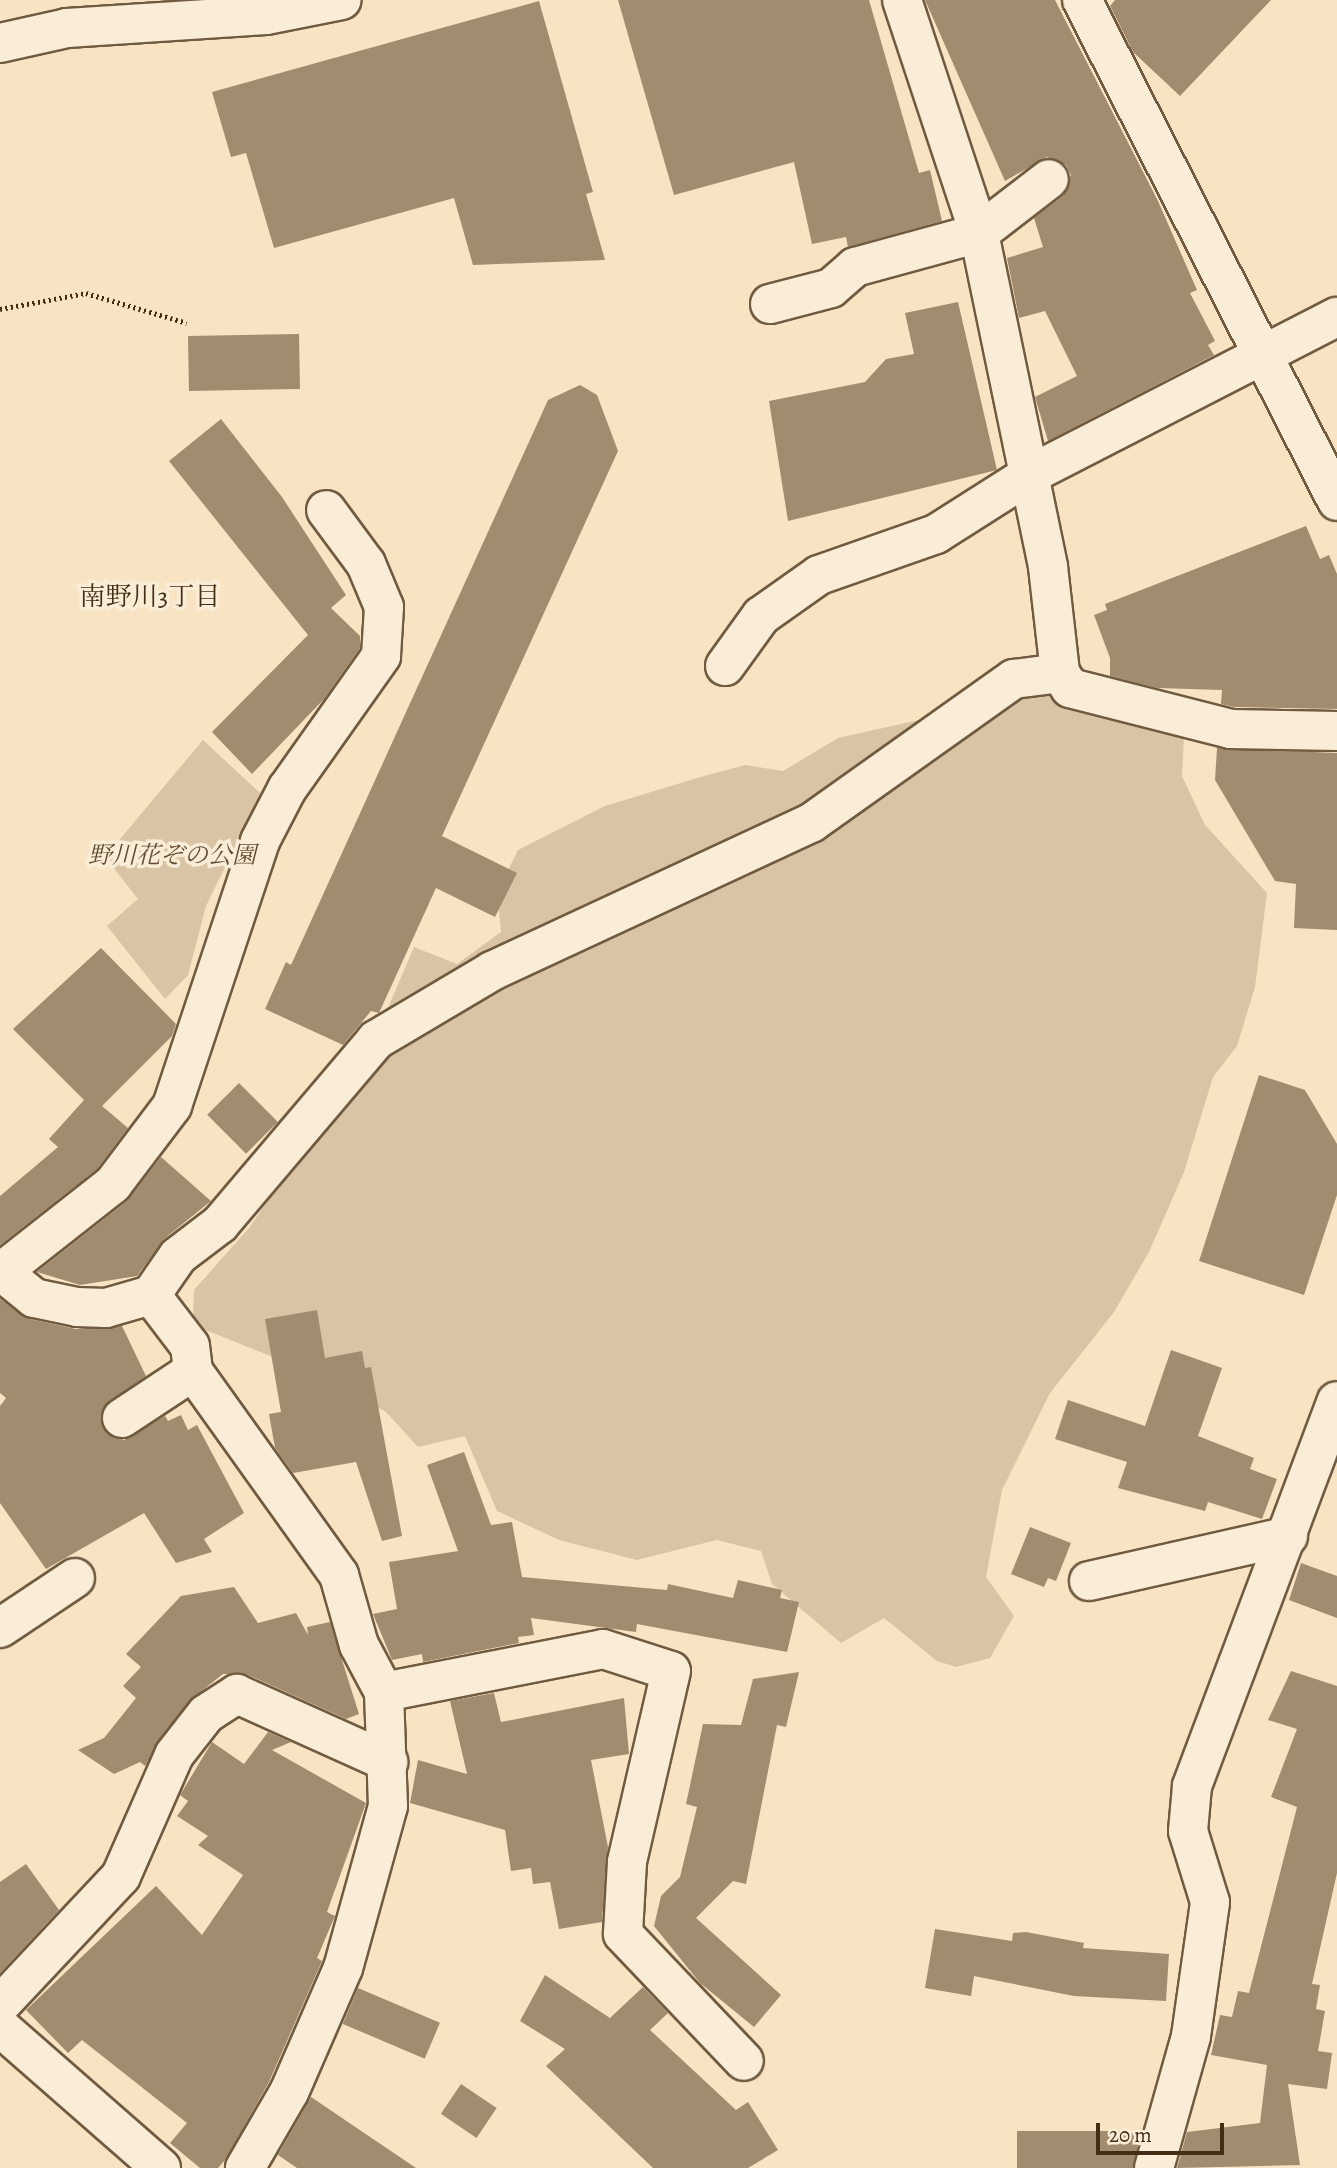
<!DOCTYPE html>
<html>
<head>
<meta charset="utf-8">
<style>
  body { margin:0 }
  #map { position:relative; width:1337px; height:2168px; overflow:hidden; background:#f8e4c3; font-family:Alegreya,"Noto Serif JP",serif }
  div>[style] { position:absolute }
  .green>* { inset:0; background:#d9c5a5 }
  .building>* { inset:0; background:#a18c6f; transform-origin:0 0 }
  .path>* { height:4.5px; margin-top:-2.25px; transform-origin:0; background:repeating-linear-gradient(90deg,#432d15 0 2px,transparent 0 5.5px) }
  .roads { filter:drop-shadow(2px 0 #705b40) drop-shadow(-2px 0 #705b40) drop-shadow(0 2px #705b40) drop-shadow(0 -2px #705b40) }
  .minor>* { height:38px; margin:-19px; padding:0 19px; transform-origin:19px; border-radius:19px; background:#faedd8 }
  span { translate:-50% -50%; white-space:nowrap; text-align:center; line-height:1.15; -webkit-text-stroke:7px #faedd8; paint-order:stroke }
  .park-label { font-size:24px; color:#614b32; font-style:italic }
  .neighbourhood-label { font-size:26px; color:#432d15 }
  .scale { position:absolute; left:1096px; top:2123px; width:128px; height:32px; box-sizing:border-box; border:4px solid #432d15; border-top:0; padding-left:9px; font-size:21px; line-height:24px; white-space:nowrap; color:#432d15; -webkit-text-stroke:5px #faedd8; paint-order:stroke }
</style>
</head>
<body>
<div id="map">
  <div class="green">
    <div style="clip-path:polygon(1045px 692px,1184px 736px,1182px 776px,1205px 825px,1267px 893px,1255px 987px,1237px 1046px,1213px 1077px,1184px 1172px,1149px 1252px,1114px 1312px,1050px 1393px,1002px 1490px,986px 1577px,1014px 1616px,990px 1658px,956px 1667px,937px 1661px,884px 1618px,841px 1643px,772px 1584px,761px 1551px,717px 1540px,637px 1560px,559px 1540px,497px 1511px,465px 1436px,418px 1447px,386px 1412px,320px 1376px,193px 1325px,194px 1290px,249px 1228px,369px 1052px,414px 947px,457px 964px,501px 932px,497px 892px,518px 850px,605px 806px,704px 776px,745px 765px,783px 771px,838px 738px)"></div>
    <div style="clip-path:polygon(203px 740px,261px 794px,206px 906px,188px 975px,165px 999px,107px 926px,138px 899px,105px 857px)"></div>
  </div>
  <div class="building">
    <div style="clip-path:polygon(618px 0,869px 0,919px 173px,930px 170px,942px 221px,848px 247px,846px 237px,812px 244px,794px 162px,674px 195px)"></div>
    <div style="clip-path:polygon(925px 0,1055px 0,1158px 201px,1197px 290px,1190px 293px,1215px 341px,1208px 345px,1214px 355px,1048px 441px,1035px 397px,1077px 376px,1045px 311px,1019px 318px,1007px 258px,1043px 247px,1034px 218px,1063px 196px,1071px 175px,1066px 165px,1047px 157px,1005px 181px)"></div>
    <div style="clip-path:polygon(1115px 0,1271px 0,1180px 96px,1133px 52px,1110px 6px)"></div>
    <div style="clip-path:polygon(539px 1px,593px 192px,586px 194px,605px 260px,473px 265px,454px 198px,274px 248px,246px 153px,231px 157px,212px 92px)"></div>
    <div style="clip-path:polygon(958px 302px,997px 470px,788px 521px,769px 401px,865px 382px,886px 359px,914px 354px,905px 313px)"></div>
    <div style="left:299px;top:334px;width:55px;height:111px;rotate:89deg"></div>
    <div style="clip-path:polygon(580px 385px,597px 395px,618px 451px,442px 836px,517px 873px,495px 917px,436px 888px,379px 1013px,371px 1011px,343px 1045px,265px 1009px,286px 962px,291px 965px,548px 400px)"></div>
    <div style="clip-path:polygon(221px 419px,282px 497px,346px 595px,331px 608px,360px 636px,360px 648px,324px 699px,252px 774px,212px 732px,308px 635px,169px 461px)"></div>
    <div style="clip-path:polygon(1306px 526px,1320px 559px,1329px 555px,1337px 574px,1337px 709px,1234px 707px,1221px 704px,1222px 690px,1157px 688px,1110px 676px,1110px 658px,1094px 615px,1107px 610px,1105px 604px)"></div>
    <div style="clip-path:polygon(1217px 748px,1337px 753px,1337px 930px,1294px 928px,1296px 884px,1275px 881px,1215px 780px)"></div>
    <div style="clip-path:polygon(101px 948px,176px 1024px,172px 1036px,102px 1106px,128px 1128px,97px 1169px,0 1245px,0 1196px,58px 1147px,49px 1139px,84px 1100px,13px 1029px)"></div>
    <div style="clip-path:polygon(1259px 1075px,1305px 1090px,1337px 1144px,1337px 1195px,1304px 1295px,1199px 1261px)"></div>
    <div style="left:239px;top:1083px;width:55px;height:45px;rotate:45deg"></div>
    <div style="clip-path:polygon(161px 1157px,211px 1201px,164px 1239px,137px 1276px,80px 1285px,37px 1272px,127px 1201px)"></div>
    <div style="clip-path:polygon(0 1299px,30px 1319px,76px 1329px,122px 1326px,146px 1376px,103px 1408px,103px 1429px,124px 1440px,165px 1416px,168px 1421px,181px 1415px,188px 1430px,197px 1425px,244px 1513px,204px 1539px,212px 1552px,176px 1563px,144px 1513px,46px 1569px,0 1503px,0 1406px,6px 1398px,0 1393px)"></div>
    <div style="clip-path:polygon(317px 1310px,325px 1358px,362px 1351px,365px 1368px,371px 1367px,402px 1536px,382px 1541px,356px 1462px,293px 1473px,275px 1448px,269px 1414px,281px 1412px,265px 1319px)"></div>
    <div style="clip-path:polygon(1171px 1350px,1222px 1368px,1198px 1436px,1254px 1458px,1250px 1469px,1277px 1479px,1262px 1519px,1208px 1502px,1205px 1511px,1118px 1488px,1127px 1462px,1055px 1439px,1068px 1400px,1145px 1426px)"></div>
    <div style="clip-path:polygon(464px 1452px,491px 1525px,512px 1522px,522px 1577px,667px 1590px,668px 1584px,733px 1598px,738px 1580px,782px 1590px,780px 1598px,799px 1602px,787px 1652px,637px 1624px,636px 1632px,531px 1618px,534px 1635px,518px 1637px,519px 1643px,423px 1662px,422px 1654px,392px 1660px,373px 1614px,397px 1609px,389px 1562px,458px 1551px,427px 1465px)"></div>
    <div style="clip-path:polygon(1030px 1527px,1071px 1543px,1056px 1581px,1048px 1578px,1044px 1587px,1011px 1574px)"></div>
    <div style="clip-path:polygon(1301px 1563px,1337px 1576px,1337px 1618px,1289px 1600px)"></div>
    <div style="clip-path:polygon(234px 1587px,258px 1623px,296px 1613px,308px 1635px,307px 1627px,330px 1622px,359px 1714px,346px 1719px,246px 1674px,223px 1674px,189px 1701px,145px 1766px,140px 1762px,114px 1774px,78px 1750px,104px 1738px,136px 1698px,123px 1686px,141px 1667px,126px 1654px,181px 1596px)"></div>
    <div style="clip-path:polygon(1291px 1671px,1337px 1686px,1337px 1873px,1312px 1984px,1320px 1985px,1316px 2009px,1325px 2011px,1318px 2051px,1332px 2053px,1327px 2089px,1288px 2084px,1300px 2165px,1177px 2168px,1187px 2132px,1260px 2123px,1267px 2065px,1211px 2055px,1220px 2015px,1232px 2017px,1238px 1991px,1249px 1993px,1297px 1807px,1271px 1797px,1297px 1729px,1268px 1720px)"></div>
    <div style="clip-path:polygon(799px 1672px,786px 1727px,777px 1725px,746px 1884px,733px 1881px,696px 1918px,781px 1995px,754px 2027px,700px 1983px,654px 1926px,661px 1896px,680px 1877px,697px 1807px,686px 1804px,703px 1724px,741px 1725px,753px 1679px)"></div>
    <div style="clip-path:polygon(494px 1693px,501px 1722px,624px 1698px,629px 1754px,591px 1760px,608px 1847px,602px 1922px,559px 1929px,550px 1882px,533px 1884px,531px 1868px,511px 1871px,505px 1830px,410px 1803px,418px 1760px,467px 1774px,450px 1701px)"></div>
    <div style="clip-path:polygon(268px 1732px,291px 1742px,272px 1750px,366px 1803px,327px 1912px,335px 1916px,317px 1958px,322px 1961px,269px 2082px,225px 2160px,218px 2168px,200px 2168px,170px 2143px,187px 2123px,82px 2040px,68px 2053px,26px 2010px,156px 1886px,202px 1935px,243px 1875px,198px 1845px,208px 1836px,177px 1816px,188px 1801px,180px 1795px,212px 1742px,244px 1764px)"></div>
    <div style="clip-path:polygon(26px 1864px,59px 1910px,0 1973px,0 1882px)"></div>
    <div style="clip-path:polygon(935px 1929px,1012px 1941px,1013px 1933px,1026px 1932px,1084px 1943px,1083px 1948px,1169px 1954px,1166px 2001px,1074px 1996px,974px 1976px,971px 1996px,925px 1988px)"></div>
    <div style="clip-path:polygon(545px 1975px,610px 2018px,643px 1987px,668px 2013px,650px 2030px,736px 2110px,748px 2102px,778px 2150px,748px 2168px,653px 2168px,546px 2066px,565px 2049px,520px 2021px)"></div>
    <div style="left:358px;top:1988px;width:89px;height:39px;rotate:23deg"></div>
    <div style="left:461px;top:2084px;width:43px;height:36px;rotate:34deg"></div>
    <div style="clip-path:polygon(311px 2097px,416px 2168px,297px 2168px,278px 2155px)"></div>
    <div style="clip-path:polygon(1017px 2131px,1123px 2131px,1140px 2135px,1133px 2168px,1017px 2168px)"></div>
  </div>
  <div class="path">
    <div style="left:0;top:309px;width:87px;rotate:-10.5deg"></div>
    <div style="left:86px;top:293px;width:105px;rotate:16.5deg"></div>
  </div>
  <div class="roads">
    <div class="minor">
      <div style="left:902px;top:0;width:245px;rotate:71.7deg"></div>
      <div style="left:979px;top:233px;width:341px;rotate:78.3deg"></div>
      <div style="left:1048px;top:567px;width:107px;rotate:83.5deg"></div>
      <div style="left:1060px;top:673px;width:18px;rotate:56deg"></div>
      <div style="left:1070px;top:688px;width:166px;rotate:14.3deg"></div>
      <div style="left:1231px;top:729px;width:106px;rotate:1.1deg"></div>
      <div style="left:1082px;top:0;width:562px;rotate:63.02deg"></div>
      <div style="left:0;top:43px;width:69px;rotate:-12.6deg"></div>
      <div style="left:67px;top:28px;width:199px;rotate:-3.7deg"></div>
      <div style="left:266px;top:15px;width:77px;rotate:-11.2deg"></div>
      <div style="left:770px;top:304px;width:63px;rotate:-14.7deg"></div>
      <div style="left:831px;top:288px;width:32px;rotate:-41deg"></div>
      <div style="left:855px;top:267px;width:129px;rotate:-15.3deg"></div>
      <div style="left:979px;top:233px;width:88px;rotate:-37.6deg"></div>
      <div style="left:725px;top:666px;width:62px;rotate:-54.2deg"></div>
      <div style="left:761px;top:616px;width:71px;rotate:-35.3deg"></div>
      <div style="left:819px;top:575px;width:124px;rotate:-19.3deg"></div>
      <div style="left:936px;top:534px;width:110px;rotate:-32.4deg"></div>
      <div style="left:1029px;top:475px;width:346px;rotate:-27.2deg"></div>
      <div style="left:2px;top:1272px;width:41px;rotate:39.1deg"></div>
      <div style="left:34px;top:1298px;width:44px;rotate:11.8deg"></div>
      <div style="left:77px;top:1307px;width:29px;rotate:2deg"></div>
      <div style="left:106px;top:1308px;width:47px;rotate:-16.1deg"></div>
      <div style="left:151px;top:1295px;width:47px;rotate:-55.3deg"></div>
      <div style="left:178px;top:1256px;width:53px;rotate:-37.3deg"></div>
      <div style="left:220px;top:1224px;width:241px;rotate:-49.7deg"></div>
      <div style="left:376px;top:1040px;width:135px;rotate:-30.7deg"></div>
      <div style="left:492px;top:971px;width:352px;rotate:-24.9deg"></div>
      <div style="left:811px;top:823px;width:249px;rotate:-35.4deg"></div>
      <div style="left:1014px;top:679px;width:46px;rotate:-7.4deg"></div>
      <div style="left:0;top:1273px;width:144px;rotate:-38.2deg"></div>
      <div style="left:113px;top:1184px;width:98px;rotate:-52.9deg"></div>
      <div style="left:172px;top:1106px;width:279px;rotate:-71.6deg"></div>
      <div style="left:260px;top:841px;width:59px;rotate:-62.6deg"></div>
      <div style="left:287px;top:789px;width:163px;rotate:-54.7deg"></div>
      <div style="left:381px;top:656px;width:49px;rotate:-86.5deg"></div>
      <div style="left:384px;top:607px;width:47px;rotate:-112.7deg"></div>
      <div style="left:366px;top:564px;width:67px;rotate:-126.5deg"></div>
      <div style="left:151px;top:1295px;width:64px;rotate:52.6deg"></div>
      <div style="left:190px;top:1346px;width:25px;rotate:83deg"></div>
      <div style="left:193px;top:1371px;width:251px;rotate:54.4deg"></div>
      <div style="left:339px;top:1575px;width:73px;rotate:74.1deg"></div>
      <div style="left:359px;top:1645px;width:53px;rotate:62deg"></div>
      <div style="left:384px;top:1692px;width:114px;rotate:88deg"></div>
      <div style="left:388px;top:1806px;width:168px;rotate:105.5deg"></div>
      <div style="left:343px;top:1968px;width:135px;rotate:113.5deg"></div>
      <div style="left:289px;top:2092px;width:88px;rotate:120.1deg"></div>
      <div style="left:122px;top:1418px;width:85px;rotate:-33.5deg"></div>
      <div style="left:1089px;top:1581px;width:204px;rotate:-12.7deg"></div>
      <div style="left:0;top:1628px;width:90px;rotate:-33.7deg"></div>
      <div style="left:384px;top:1692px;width:223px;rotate:-11.1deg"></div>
      <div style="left:603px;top:1649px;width:71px;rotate:17.9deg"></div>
      <div style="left:671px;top:1671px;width:196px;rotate:103deg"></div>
      <div style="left:627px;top:1862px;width:72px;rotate:93.2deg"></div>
      <div style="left:623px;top:1934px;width:175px;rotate:46.4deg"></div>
      <div style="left:0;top:2005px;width:177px;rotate:-46.8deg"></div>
      <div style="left:121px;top:1876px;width:132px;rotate:-66.3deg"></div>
      <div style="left:174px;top:1755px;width:52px;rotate:-52deg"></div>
      <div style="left:206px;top:1714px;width:37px;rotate:-33deg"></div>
      <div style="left:237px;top:1694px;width:166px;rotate:24.2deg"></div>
      <div style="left:0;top:2027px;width:214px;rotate:41.2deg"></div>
      <div style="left:1154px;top:2168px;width:137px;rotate:-74.3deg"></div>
      <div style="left:1191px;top:2036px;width:135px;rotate:-81.9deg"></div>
      <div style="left:1210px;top:1902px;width:74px;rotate:-107.2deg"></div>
      <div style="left:1188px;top:1831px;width:45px;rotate:-84.9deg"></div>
      <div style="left:1192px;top:1786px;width:411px;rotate:-69.4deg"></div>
    </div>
  </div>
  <div class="park-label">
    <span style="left:172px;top:856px">野川花ぞの公園</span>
  </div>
  <div class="neighbourhood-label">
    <span style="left:150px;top:597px">南野川3丁目</span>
  </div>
  <div class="scale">20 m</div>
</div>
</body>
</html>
